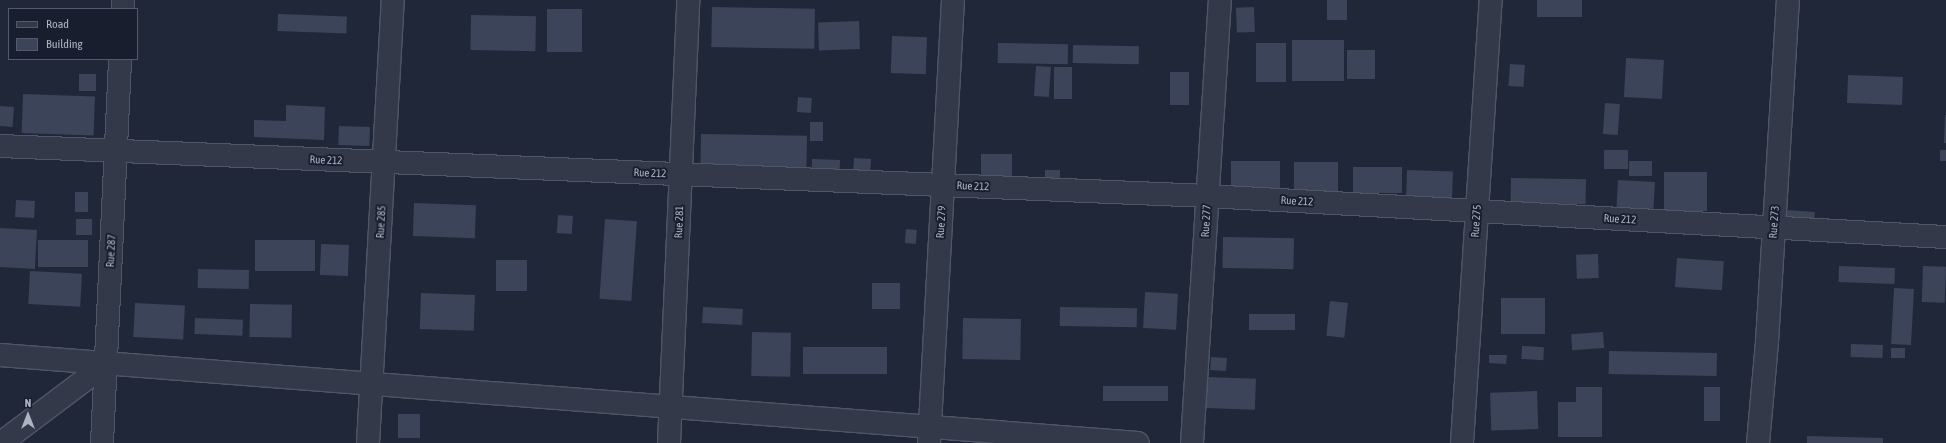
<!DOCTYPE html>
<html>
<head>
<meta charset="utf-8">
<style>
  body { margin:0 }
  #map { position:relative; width:1946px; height:443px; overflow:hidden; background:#202739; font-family:"Asap Condensed",sans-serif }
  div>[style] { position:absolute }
  .building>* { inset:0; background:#3c4459; transform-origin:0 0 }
  .roads { filter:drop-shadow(1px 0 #515667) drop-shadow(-1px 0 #515667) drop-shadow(0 1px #515667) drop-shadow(0 -1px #515667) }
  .street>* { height:22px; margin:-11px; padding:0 11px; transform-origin:11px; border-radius:11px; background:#333949 }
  span { translate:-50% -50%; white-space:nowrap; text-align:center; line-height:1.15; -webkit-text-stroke:4px #191e2e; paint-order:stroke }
  .street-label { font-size:11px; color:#aeb3c6 }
  .legend { position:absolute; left:8px; top:8px; width:130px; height:52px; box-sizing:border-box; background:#191e2e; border:1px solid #555a6b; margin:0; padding:5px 7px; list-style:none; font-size:12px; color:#aeb3c6 }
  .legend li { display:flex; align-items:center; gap:8px; height:20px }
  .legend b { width:20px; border:1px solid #555a6b }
  .north { position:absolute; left:8px; top:395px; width:40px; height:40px; -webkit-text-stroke:3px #191e2e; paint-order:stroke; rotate:0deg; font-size:11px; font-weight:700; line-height:16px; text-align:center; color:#aeb3c6 }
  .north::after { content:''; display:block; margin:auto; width:14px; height:18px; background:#aeb3c6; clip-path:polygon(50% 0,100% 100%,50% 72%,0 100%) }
</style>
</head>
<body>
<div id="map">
  <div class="building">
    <div style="left:1327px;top:0;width:20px;height:20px"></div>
    <div style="left:1537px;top:0;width:45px;height:17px"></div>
    <div style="left:712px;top:7px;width:103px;height:40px;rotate:1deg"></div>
    <div style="left:1254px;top:7px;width:25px;height:18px;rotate:88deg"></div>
    <div style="left:547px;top:9px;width:35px;height:43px"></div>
    <div style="left:278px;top:14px;width:69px;height:17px;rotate:2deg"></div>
    <div style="left:471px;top:15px;width:65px;height:35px;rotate:1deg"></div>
    <div style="left:859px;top:21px;width:28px;height:41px;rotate:88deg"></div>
    <div style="left:892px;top:36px;width:35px;height:37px;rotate:2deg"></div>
    <div style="left:1292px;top:40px;width:52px;height:41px"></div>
    <div style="left:998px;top:43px;width:70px;height:20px;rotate:1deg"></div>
    <div style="left:1256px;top:43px;width:30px;height:39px"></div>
    <div style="left:1073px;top:45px;width:66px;height:18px;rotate:1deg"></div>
    <div style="left:1347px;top:50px;width:28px;height:29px"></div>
    <div style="left:1626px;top:58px;width:38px;height:39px;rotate:3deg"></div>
    <div style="left:1510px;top:64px;width:15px;height:22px;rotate:4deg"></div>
    <div style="left:1036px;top:66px;width:15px;height:30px;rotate:4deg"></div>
    <div style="left:1054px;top:67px;width:18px;height:32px"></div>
    <div style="left:1170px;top:72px;width:19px;height:33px"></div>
    <div style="left:79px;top:74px;width:17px;height:17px"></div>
    <div style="left:1848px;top:75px;width:55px;height:28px;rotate:2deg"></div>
    <div style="left:23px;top:94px;width:72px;height:39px;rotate:2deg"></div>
    <div style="left:798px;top:97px;width:14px;height:15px;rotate:4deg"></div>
    <div style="left:1605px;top:103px;width:15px;height:31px;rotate:4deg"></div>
    <div style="clip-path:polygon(286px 105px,325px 107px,324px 140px,254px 137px,254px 120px,286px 121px)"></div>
    <div style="left:0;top:106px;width:14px;height:20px;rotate:4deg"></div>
    <div style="clip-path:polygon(1945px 115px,1946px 115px,1946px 143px,1944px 143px)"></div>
    <div style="left:810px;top:122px;width:13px;height:19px"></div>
    <div style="left:339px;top:126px;width:31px;height:19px;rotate:2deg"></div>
    <div style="left:701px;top:134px;width:106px;height:34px;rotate:1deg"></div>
    <div style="left:1604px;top:150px;width:24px;height:19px"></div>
    <div style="left:1940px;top:150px;width:6px;height:11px"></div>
    <div style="left:981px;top:154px;width:31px;height:30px"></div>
    <div style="left:854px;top:158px;width:17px;height:15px;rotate:3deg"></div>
    <div style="left:812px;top:159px;width:28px;height:10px;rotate:2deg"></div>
    <div style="left:1280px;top:161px;width:34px;height:49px;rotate:90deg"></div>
    <div style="left:1629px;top:161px;width:23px;height:15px"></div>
    <div style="left:1294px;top:162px;width:44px;height:32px"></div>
    <div style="left:1353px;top:167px;width:49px;height:26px"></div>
    <div style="left:1045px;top:170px;width:15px;height:19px"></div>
    <div style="left:1407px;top:170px;width:46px;height:28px;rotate:2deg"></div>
    <div style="left:1664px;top:172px;width:43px;height:39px"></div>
    <div style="left:1511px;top:178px;width:75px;height:25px;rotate:1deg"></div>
    <div style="left:1618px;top:180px;width:37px;height:27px;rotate:3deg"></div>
    <div style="left:75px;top:192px;width:13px;height:20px"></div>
    <div style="left:16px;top:200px;width:19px;height:17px;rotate:3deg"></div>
    <div style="left:414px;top:203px;width:62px;height:33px;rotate:2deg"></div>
    <div style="left:1786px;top:210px;width:29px;height:12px;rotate:4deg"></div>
    <div style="left:558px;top:215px;width:15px;height:18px;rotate:4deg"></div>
    <div style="left:76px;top:219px;width:16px;height:16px"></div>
    <div style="left:605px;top:219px;width:32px;height:80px;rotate:4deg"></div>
    <div style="left:0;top:228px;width:37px;height:39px;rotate:3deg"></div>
    <div style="left:906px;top:229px;width:11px;height:14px;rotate:5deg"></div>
    <div style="left:1223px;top:237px;width:71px;height:31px;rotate:1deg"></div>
    <div style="left:38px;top:240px;width:50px;height:27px"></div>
    <div style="left:255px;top:240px;width:60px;height:31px"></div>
    <div style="left:321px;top:244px;width:28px;height:31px;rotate:2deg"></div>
    <div style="left:1598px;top:254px;width:24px;height:22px;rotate:88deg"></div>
    <div style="left:1677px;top:258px;width:47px;height:29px;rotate:4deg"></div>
    <div style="left:496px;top:260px;width:31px;height:31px"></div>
    <div style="left:1839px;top:266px;width:56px;height:16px;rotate:2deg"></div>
    <div style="left:1923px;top:266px;width:23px;height:36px;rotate:2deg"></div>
    <div style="left:198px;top:269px;width:51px;height:19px;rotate:1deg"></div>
    <div style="left:30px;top:271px;width:52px;height:33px;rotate:3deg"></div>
    <div style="left:872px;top:283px;width:28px;height:26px"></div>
    <div style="left:1894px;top:288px;width:20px;height:56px;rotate:3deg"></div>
    <div style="left:1145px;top:292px;width:33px;height:36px;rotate:3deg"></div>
    <div style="left:421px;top:293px;width:54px;height:36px;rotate:2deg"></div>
    <div style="left:1501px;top:298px;width:44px;height:36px"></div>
    <div style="left:1330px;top:301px;width:18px;height:35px;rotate:6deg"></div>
    <div style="left:135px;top:303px;width:50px;height:34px;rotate:3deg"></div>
    <div style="left:250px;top:304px;width:42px;height:33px;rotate:1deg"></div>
    <div style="left:703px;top:307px;width:40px;height:16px;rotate:3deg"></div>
    <div style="left:1060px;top:307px;width:77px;height:19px;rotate:1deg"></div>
    <div style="left:1295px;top:314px;width:16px;height:46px;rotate:90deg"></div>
    <div style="left:195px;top:318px;width:48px;height:16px;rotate:2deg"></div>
    <div style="left:963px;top:318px;width:58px;height:41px;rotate:1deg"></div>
    <div style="left:752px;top:332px;width:39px;height:44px;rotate:1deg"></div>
    <div style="left:1603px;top:332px;width:16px;height:32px;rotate:86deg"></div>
    <div style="left:1851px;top:344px;width:32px;height:13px;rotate:2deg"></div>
    <div style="left:1522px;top:346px;width:22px;height:13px;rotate:3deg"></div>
    <div style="left:803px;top:347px;width:84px;height:27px"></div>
    <div style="left:1891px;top:348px;width:14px;height:10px"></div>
    <div style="left:1609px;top:351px;width:108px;height:23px;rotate:1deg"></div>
    <div style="clip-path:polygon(1489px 355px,1507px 355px,1506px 364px,1489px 363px)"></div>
    <div style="left:1211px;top:357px;width:16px;height:13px;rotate:4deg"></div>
    <div style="left:1206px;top:377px;width:50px;height:31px;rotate:2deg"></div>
    <div style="left:1103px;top:386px;width:65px;height:15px"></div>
    <div style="clip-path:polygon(1576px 387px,1602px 387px,1602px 437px,1558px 437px,1558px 402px,1576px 402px)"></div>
    <div style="left:1704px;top:387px;width:16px;height:34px"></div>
    <div style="left:1537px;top:391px;width:38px;height:47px;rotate:88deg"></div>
    <div style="left:398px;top:414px;width:22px;height:24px"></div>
    <div style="clip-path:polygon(1807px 436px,1883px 438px,1883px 443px,1807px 443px)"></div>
  </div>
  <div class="roads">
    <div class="street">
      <div style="left:123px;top:9px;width:9px;rotate:-90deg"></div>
      <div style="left:0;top:146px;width:1208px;rotate:2.37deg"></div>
      <div style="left:1207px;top:196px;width:740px;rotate:3.18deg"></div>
      <div style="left:0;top:355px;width:1141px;rotate:4.42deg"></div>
      <div style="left:1px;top:443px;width:131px;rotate:-37deg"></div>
      <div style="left:102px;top:443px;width:384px;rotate:-87.3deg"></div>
      <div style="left:368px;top:443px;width:444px;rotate:-86.8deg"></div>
      <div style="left:669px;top:443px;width:443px;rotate:-87.5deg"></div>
      <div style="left:929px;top:443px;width:444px;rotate:-86.9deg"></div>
      <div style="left:1192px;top:443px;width:444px;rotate:-86.4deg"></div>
      <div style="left:1462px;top:443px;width:444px;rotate:-86.3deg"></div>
      <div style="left:1758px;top:443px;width:101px;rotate:-84.9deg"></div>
      <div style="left:1767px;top:342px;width:343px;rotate:-86.5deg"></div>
    </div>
  </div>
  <div class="street-label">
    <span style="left:326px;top:160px;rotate:2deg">Rue 212</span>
    <span style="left:650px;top:173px;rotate:2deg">Rue 212</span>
    <span style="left:973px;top:186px;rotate:2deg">Rue 212</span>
    <span style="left:1297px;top:201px;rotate:3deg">Rue 212</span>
    <span style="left:1620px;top:219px;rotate:3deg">Rue 212</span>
    <span style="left:1206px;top:221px;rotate:-87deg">Rue 277</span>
    <span style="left:1476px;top:221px;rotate:-86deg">Rue 275</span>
    <span style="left:381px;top:222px;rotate:-87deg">Rue 285</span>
    <span style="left:679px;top:222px;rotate:-88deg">Rue 281</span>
    <span style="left:941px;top:222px;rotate:-87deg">Rue 279</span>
    <span style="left:1774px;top:222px;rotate:-86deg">Rue 273</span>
    <span style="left:111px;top:251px;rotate:-87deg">Rue 287</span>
  </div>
  <ul class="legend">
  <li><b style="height:5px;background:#333949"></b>Road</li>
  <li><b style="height:11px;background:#3c4459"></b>Building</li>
  </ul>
  <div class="north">N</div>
</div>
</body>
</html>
